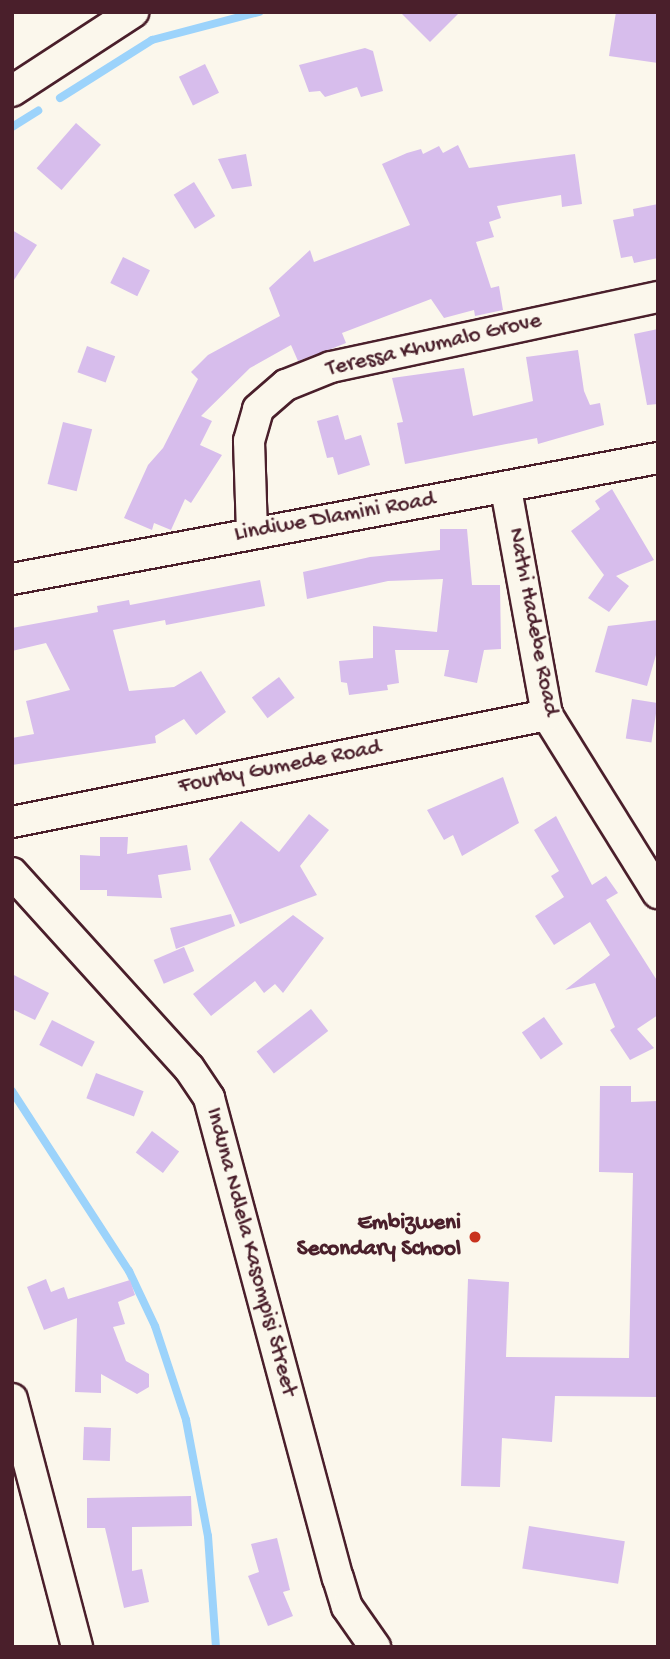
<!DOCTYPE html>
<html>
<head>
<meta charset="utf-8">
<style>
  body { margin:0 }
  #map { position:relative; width:670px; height:1659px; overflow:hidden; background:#fbf7ec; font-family:"Gochi Hand",sans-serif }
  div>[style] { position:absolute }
  .stream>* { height:8px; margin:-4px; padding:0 4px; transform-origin:4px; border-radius:4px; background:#9cd3fb }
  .building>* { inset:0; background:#d7bdec; transform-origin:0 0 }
  .roads { filter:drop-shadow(2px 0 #4a1f2b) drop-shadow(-2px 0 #4a1f2b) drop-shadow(0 2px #4a1f2b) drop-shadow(0 -2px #4a1f2b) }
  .minor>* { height:30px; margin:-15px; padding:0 15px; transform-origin:15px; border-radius:15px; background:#fbf7ec }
  .dots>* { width:19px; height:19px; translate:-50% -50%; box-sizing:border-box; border:4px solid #fbf7ec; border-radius:50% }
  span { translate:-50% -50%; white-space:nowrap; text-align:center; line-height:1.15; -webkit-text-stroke:5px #fbf7ec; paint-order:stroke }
  .street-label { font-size:23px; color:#4a1f2b }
  .poi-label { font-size:23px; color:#4a1f2b; font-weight:700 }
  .right { translate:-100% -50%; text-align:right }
  .frame { position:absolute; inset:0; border:14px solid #4a1f2b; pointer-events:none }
</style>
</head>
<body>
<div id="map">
  <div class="stream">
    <div style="left:60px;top:98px;width:109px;rotate:-32.2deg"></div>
    <div style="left:152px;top:40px;width:111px;rotate:-14.7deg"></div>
    <div style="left:12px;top:127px;width:31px;rotate:-32deg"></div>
    <div style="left:12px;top:1091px;width:215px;rotate:57deg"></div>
    <div style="left:129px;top:1271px;width:61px;rotate:64.7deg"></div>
    <div style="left:155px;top:1326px;width:99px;rotate:71.7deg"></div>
    <div style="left:186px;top:1420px;width:118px;rotate:79.3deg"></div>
    <div style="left:208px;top:1536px;width:111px;rotate:85.9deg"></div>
  </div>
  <div class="building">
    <div style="clip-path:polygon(400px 12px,460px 12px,430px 42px)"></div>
    <div style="clip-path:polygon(616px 12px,658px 12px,658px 63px,609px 56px)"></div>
    <div style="clip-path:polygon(365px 48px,373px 51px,383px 91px,361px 97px,357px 87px,325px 97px,320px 91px,309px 92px,299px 65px)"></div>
    <div style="left:205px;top:64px;width:32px;height:29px;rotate:64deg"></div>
    <div style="left:76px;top:123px;width:33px;height:60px;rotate:41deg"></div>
    <div style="clip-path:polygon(458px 145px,469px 168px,575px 154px,582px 204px,562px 207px,561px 195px,497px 206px,501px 218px,489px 222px,494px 237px,476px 242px,491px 288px,499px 286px,503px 310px,475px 316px,474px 310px,444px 318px,431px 299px,342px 333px,346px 343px,331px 349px,298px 361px,291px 345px,250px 368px,201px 416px,212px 421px,200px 445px,222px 455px,191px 503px,185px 499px,171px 530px,154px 523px,152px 530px,124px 518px,148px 465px,163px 448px,198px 379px,191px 372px,208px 355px,280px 316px,269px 288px,310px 250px,314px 262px,410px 225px,382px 164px,407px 153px,421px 149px,423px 154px,439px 146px,443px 153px)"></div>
    <div style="clip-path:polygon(246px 154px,252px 186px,232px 189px,218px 159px)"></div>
    <div style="left:194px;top:182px;width:40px;height:24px;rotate:58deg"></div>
    <div style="clip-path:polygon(658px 204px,658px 258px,634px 263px,632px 256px,621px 258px,613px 220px,634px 216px,633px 209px)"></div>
    <div style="clip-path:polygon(12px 230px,37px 245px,12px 283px)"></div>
    <div style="left:123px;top:257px;width:30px;height:29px;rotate:26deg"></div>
    <div style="clip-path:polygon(658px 329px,658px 404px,647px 405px,634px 334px)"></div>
    <div style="left:87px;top:346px;width:30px;height:28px;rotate:20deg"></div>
    <div style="clip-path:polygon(578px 350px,584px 391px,590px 405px,600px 403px,604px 425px,538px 444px,537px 438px,405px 464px,397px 423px,403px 422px,392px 378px,464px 368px,473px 416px,533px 401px,526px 357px)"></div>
    <div style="clip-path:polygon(338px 415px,345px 440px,361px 435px,370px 465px,338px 475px,333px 457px,327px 458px,317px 421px)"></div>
    <div style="left:63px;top:422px;width:30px;height:64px;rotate:14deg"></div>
    <div style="clip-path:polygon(612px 489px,654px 560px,616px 576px,629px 586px,609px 612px,588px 598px,604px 575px,571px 531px,600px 509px,595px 501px)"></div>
    <div style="clip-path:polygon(440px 529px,467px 529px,472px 585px,500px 585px,501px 649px,484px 650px,477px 683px,444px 676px,449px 650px,395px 650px,399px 683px,387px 685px,388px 690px,349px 695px,347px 683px,341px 682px,339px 661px,373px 658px,373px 626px,437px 632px,443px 579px,388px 581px,307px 599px,303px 572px,370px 557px,440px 550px)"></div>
    <div style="clip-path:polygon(260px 580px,265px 606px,166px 625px,165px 620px,113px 630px,129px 691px,174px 687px,201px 671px,226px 712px,196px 735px,184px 719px,155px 736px,156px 743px,12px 765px,12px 738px,34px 734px,26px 701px,70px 690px,46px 643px,12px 651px,12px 628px,98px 612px,97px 606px,129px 600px,130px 605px)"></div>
    <div style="clip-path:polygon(658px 620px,658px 648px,647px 686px,595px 672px,608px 626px)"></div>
    <div style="left:279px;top:677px;width:26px;height:34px;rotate:53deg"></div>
    <div style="left:632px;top:699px;width:26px;height:40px;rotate:9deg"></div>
    <div style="clip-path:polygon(503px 777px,519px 823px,462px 856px,453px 835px,444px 840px,427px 810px)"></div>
    <div style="clip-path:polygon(309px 814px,329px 830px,300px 866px,317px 895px,240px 924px,209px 859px,241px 821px,279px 852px)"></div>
    <div style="clip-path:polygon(556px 816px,592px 885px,606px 876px,618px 893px,606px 900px,658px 982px,658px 1015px,637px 1029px,654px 1048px,630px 1060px,610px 1030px,615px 1027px,595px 983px,565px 990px,610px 955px,590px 922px,554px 945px,535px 916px,564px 897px,551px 876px,559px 871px,534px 830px)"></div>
    <div style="clip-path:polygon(100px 837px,128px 837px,127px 854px,187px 845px,191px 870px,158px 875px,162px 898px,107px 896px,107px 890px,80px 890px,80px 855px,100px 856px)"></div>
    <div style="clip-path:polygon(231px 914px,235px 926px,176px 949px,170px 928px)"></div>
    <div style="clip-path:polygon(293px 915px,324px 938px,283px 993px,275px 984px,264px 993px,255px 981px,211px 1016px,193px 994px)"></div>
    <div style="left:184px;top:947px;width:26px;height:33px;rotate:67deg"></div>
    <div style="clip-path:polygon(12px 974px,49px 993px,35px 1020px,12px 1009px)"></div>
    <div style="left:311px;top:1009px;width:28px;height:69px;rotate:52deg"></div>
    <div style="left:544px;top:1017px;width:33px;height:27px;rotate:55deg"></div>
    <div style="left:52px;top:1020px;width:48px;height:28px;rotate:27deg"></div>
    <div style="left:96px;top:1073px;width:51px;height:27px;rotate:21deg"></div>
    <div style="clip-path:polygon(600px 1086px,631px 1086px,631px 1102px,658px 1101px,658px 1397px,555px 1396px,552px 1442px,502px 1438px,500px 1487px,461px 1486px,468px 1279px,509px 1282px,506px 1357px,629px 1358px,633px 1173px,599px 1172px)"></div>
    <div style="left:152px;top:1131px;width:34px;height:27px;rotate:37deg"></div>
    <div style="clip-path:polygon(46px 1279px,51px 1292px,64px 1287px,68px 1299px,130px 1280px,135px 1295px,118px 1302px,125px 1324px,113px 1327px,126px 1361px,149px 1374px,149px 1387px,137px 1394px,101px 1374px,101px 1393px,75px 1392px,77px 1318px,44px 1330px,27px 1287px)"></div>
    <div style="left:84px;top:1427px;width:27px;height:33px;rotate:2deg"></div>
    <div style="clip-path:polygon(191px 1496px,192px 1526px,132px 1527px,132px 1571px,142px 1569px,149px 1602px,124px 1608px,105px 1528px,87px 1528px,87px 1498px)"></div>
    <div style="left:529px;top:1526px;width:97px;height:43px;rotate:9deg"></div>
    <div style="clip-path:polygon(277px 1538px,290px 1590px,283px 1592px,293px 1616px,268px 1626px,248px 1576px,259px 1572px,251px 1544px)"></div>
  </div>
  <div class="roads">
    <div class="minor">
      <div style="left:12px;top:91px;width:145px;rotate:-33.1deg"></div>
      <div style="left:506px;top:489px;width:230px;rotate:79.7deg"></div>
      <div style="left:547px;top:715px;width:210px;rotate:58.1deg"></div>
      <div style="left:252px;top:532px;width:91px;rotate:-91.9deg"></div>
      <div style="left:249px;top:441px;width:33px;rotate:-74deg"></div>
      <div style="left:258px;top:409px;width:37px;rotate:-41deg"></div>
      <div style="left:286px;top:385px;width:48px;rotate:-21.8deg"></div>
      <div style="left:331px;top:367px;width:334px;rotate:-12.1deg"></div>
      <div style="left:12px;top:579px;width:657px;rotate:-10.61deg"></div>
      <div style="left:12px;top:822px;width:546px;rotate:-11.31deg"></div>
      <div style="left:12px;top:873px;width:263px;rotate:47.8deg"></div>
      <div style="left:189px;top:1068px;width:36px;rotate:56deg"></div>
      <div style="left:209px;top:1098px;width:497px;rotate:75deg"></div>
      <div style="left:338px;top:1578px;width:30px;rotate:73deg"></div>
      <div style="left:347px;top:1607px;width:49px;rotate:55deg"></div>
      <div style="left:12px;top:1399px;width:256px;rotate:75.3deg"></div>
    </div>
  </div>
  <div class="dots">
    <div style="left:475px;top:1237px;background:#c8321e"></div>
  </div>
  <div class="street-label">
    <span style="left:434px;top:346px;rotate:-13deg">Teressa Khumalo Grove</span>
    <span style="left:335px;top:518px;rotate:-10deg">Lindiwe Dlamini Road</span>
    <span style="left:532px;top:622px;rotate:79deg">Nathi Hadebe Road</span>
    <span style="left:280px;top:768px;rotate:-11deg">Fourby Gumede Road</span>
    <span style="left:250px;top:1252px;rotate:75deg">Induna Ndlela Kasompisi Street</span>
  </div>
  <div class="poi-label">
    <span class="right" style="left:461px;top:1237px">Embizweni<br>Secondary School</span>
  </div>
  <div class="frame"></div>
</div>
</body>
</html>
